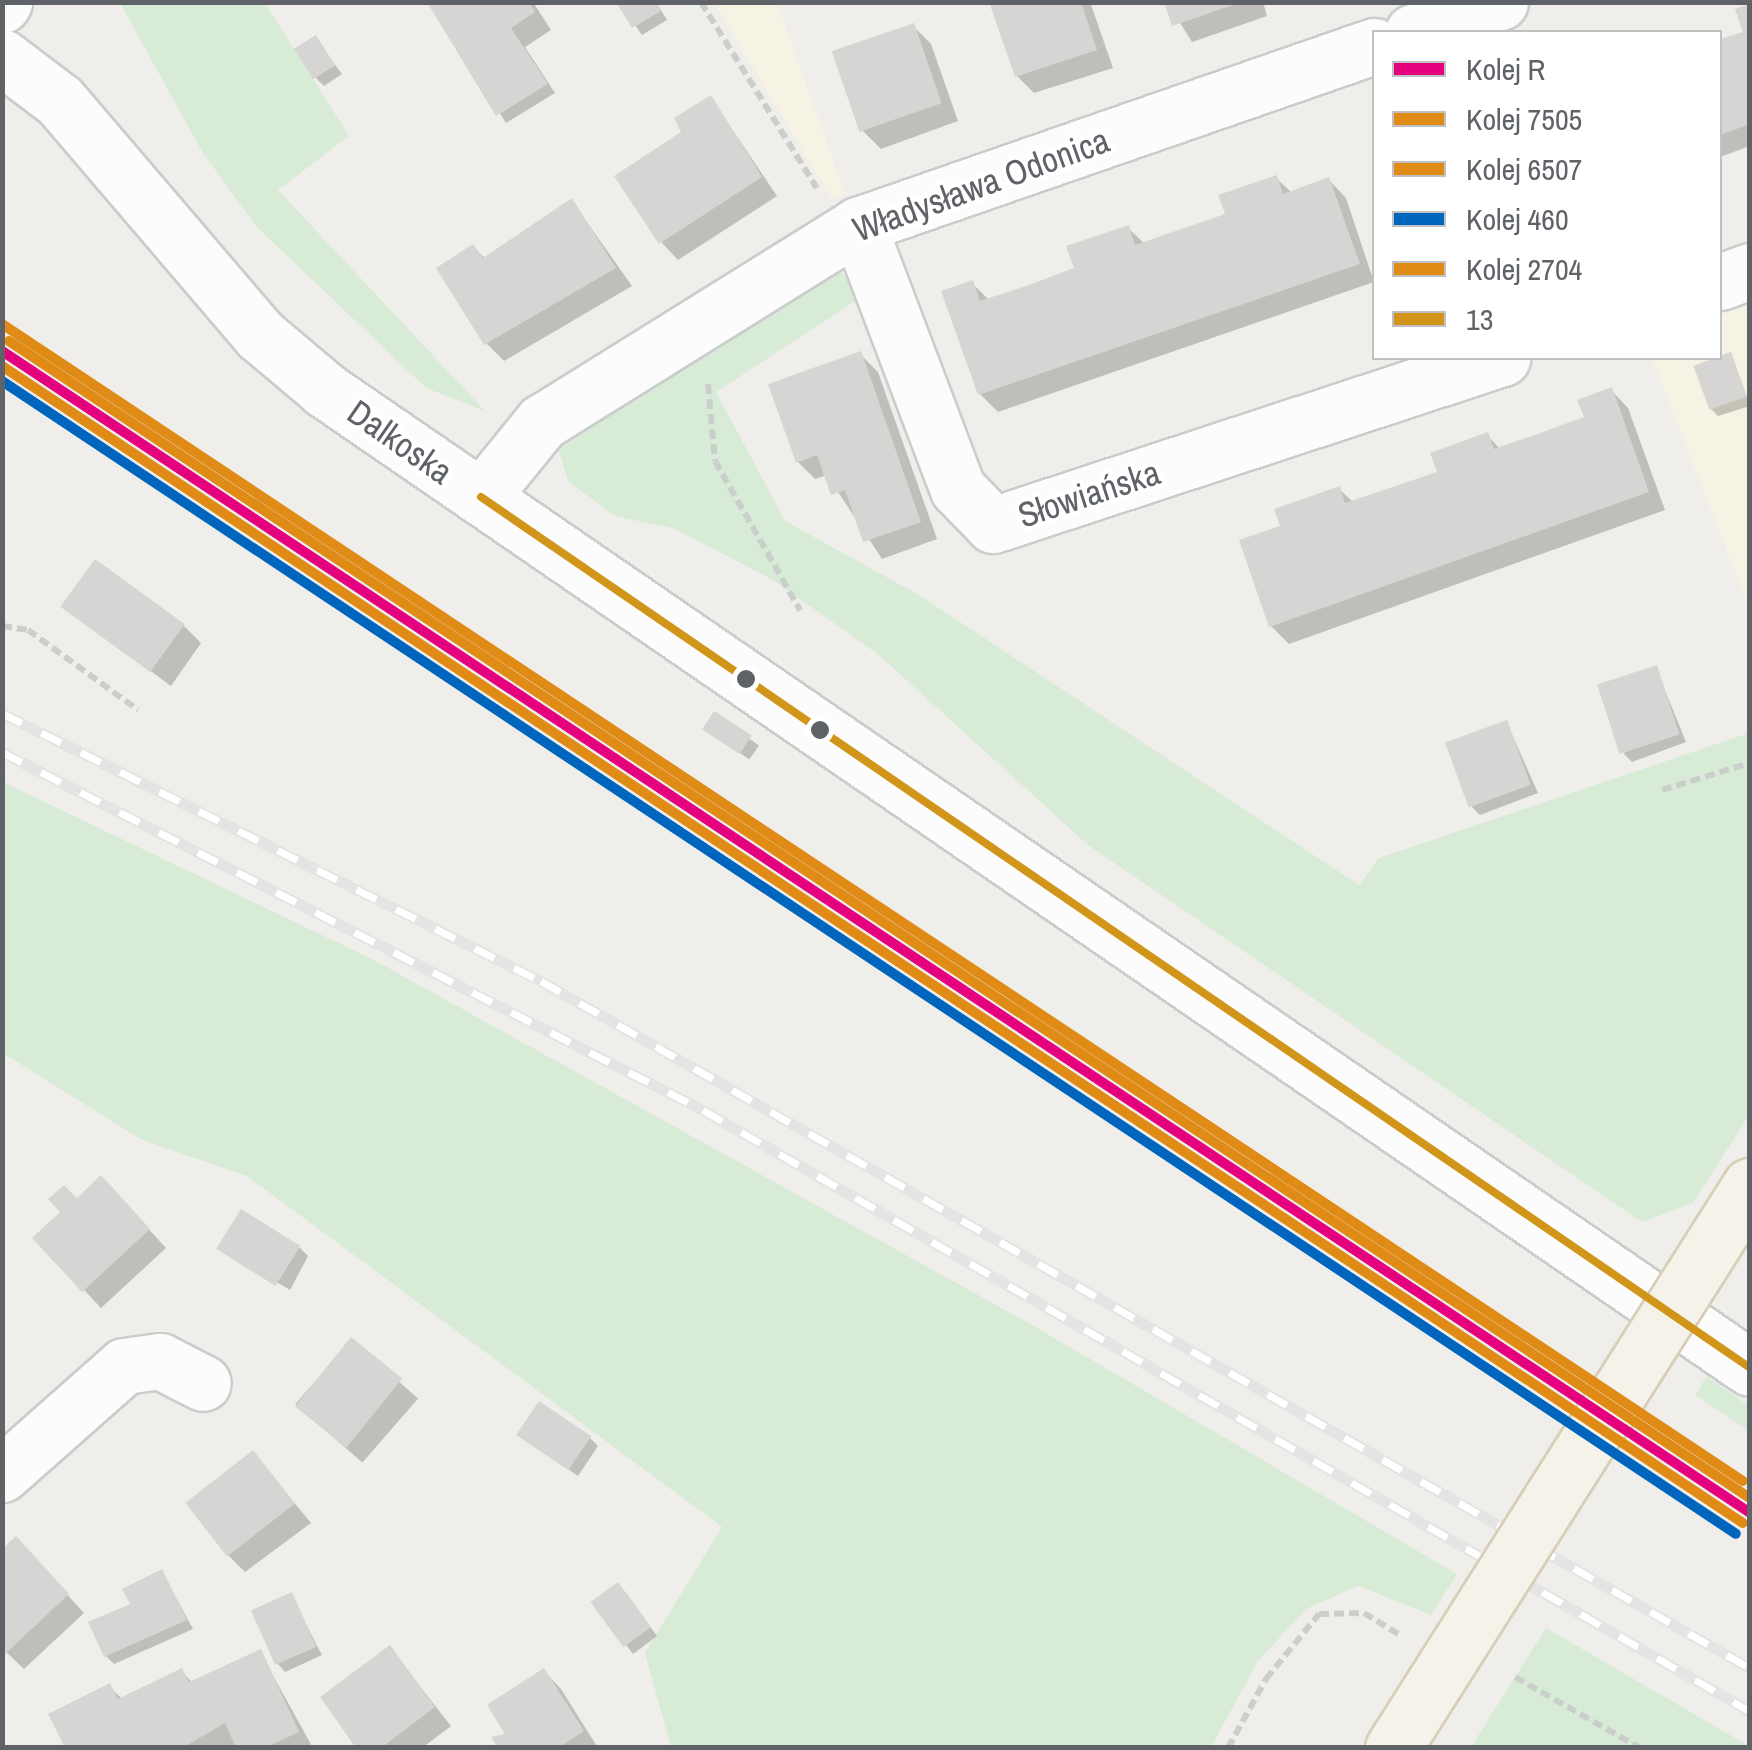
<!DOCTYPE html>
<html>
<head>
<meta charset="utf-8">
<style>
  body { margin:0 }
  #map { position:relative; width:1752px; height:1750px; overflow:hidden; background:#efeeea; font-family:"Archivo Narrow",sans-serif }
  div>[style] { position:absolute }
  .commercial>* { inset:0; background:#f7f3e4 }
  .green>* { inset:0; background:#d8ebd6 }
  .shadow>* { inset:0; background:#0003; transform-origin:0 0 }
  .building>* { inset:0; background:#d6d5d3; transform-origin:0 0 }
  .path>* { height:6px; margin-top:-3px; transform-origin:0; background:repeating-linear-gradient(90deg,#cacfcc 0 10px,transparent 0 15px) }
  .roads { filter:drop-shadow(2px 0 #cbcccc) drop-shadow(-2px 0 #cbcccc) drop-shadow(0 2px #cbcccc) drop-shadow(0 -2px #cbcccc) }
  .street>* { height:55px; margin:-27.5px; padding:0 27.5px; transform-origin:27.5px; border-radius:27.5px; background:#fdfcfc }
  .secondary>* { height:55px; margin:-27.5px; padding:0 27.5px; transform-origin:27.5px; border-radius:27.5px; background:#fdfcfc }
  .rail>* { height:11px; margin-top:-5.5px; transform-origin:0; background:repeating-linear-gradient(90deg,#fff 0 22px,#e4e4e4 0 44px); box-sizing:border-box; border-block:2px solid #e4e4e4 }
  .bridges { filter:drop-shadow(2px 0 #d7ceb8) drop-shadow(-2px 0 #d7ceb8) drop-shadow(0 2px #d7ceb8) drop-shadow(0 -2px #d7ceb8) }
  .primary-bridge>* { height:55px; margin:-27.5px; padding:0 27.5px; transform-origin:27.5px; border-radius:27.5px; background:#f4f2e9 }
  .bus-1>* { height:8px; margin:-4px; padding:0 4px; transform-origin:4px; border-radius:4px; background:#d1951a }
  .rail-1>* { height:10px; margin:-5px; padding:0 5px; transform-origin:5px; border-radius:5px; background:#e5007d }
  .rail-2>* { height:10px; margin:-5px; padding:0 5px; transform-origin:5px; border-radius:5px; background:#df8b15 }
  .rail-3>* { height:10px; margin:-5px; padding:0 5px; transform-origin:5px; border-radius:5px; background:#df8b15 }
  .rail-4>* { height:10px; margin:-5px; padding:0 5px; transform-origin:5px; border-radius:5px; background:#0065bd }
  .rail-5>* { height:10px; margin:-5px; padding:0 5px; transform-origin:5px; border-radius:5px; background:#df8b15 }
  .dots>* { width:28px; height:28px; translate:-50% -50%; box-sizing:border-box; border:5px solid #fff; border-radius:50% }
  span { translate:-50% -50%; white-space:nowrap; text-align:center; line-height:1.15; -webkit-text-stroke:8px #fff; paint-order:stroke }
  .street-label { font-size:35px; color:#5f6368 }
  .frame { position:absolute; inset:0; border:5px solid #5f6368; pointer-events:none }
  .legend { position:absolute; left:1372px; top:30px; width:350px; height:330px; box-sizing:border-box; background:#fff; border:2px solid #bfc1c3; margin:0; padding:12px 18px; list-style:none; font-size:30px; color:#5f6368 }
  .legend li { display:flex; align-items:center; gap:20px; height:50px }
  .legend b { width:50px; border:2px solid #bfc1c3 }
</style>
</head>
<body>
<div id="map">
  <div class="commercial">
    <div style="clip-path:polygon(715px 3px,777px 3px,845px 194px,832px 200px)"></div>
    <div style="clip-path:polygon(1749px 300px,1749px 607px,1652px 358px,1720px 358px,1720px 310px)"></div>
  </div>
  <div class="green">
    <div style="clip-path:polygon(120px 3px,265px 3px,349px 136px,278px 190px,485px 411px,426px 388px,257px 227px,203px 153px)"></div>
    <div style="clip-path:polygon(836px 267px,863px 296px,716px 392px,785px 521px,919px 595px,1359px 885px,1379px 858px,1746px 734px,1749px 725px,1749px 1115px,1693px 1203px,1642px 1222px,1088px 845px,879px 655px,773px 580px,673px 528px,615px 516px,568px 481px,556px 440px)"></div>
    <div style="clip-path:polygon(3px 782px,374px 960px,1032px 1325px,1457px 1574px,1431px 1615px,1358px 1586px,1306px 1609px,1258px 1661px,1211px 1747px,671px 1747px,645px 1653px,722px 1527px,247px 1176px,142px 1140px,3px 1053px)"></div>
    <div style="clip-path:polygon(1707px 1376px,1749px 1406px,1749px 1431px,1695px 1395px)"></div>
    <div style="clip-path:polygon(1546px 1628px,1749px 1746px,1749px 1747px,1471px 1747px)"></div>
  </div>
  <div class="shadow">
    <div style="clip-path:polygon(430px 2px,533px 2px,551px 30px,525px 47px,555px 93px,506px 123px)"></div>
    <div style="clip-path:polygon(619px 2px,656px 2px,667px 20px,642px 35px)"></div>
    <div style="clip-path:polygon(991px 2px,1090px 2px,1113px 68px,1034px 93px,1017px 76px)"></div>
    <div style="clip-path:polygon(1167px 2px,1263px 2px,1267px 16px,1192px 42px)"></div>
    <div style="clip-path:polygon(1750px 6px,1750px 146px,1720px 157px,1720px 42px,1746px 33px)"></div>
    <div style="clip-path:polygon(913px 26px,931px 44px,958px 121px,881px 149px,863px 131px)"></div>
    <div style="clip-path:polygon(315px 38px,342px 74px,324px 86px,316px 78px)"></div>
    <div style="clip-path:polygon(711px 98px,777px 196px,678px 260px,661px 242px)"></div>
    <div style="clip-path:polygon(1276px 178px,1292px 193px,1329px 180px,1346px 198px,1374px 282px,998px 412px,980px 394px,972px 283px,990px 301px,1078px 270px,1128px 228px,1145px 244px,1228px 215px)"></div>
    <div style="clip-path:polygon(572px 201px,632px 286px,504px 361px,486px 343px,473px 247px,486px 259px)"></div>
    <div style="clip-path:polygon(860px 354px,878px 372px,937px 539px,882px 559px,827px 475px,815px 479px,798px 462px)"></div>
    <div style="clip-path:polygon(1731px 355px,1750px 406px,1718px 416px,1710px 408px)"></div>
    <div style="clip-path:polygon(1611px 390px,1628px 408px,1665px 510px,1289px 644px,1271px 626px,1283px 527px,1339px 489px,1354px 503px,1440px 473px,1487px 435px,1501px 450px,1587px 418px)"></div>
    <div style="clip-path:polygon(64px 607px,183px 625px,201px 643px,171px 686px)"></div>
    <div style="clip-path:polygon(1656px 668px,1686px 742px,1632px 762px,1624px 754px)"></div>
    <div style="left:714px;top:714px;width:55px;height:17px;rotate:35deg"></div>
    <div style="clip-path:polygon(1507px 723px,1538px 793px,1480px 815px,1472px 807px)"></div>
    <div style="clip-path:polygon(118px 1196px,166px 1248px,101px 1308px,35px 1238px,77px 1201px)"></div>
    <div style="clip-path:polygon(300px 1248px,308px 1256px,290px 1290px,223px 1250px)"></div>
    <div style="left:351px;top:1340px;width:89px;height:85px;rotate:41deg"></div>
    <div style="clip-path:polygon(520px 1435px,590px 1438px,598px 1446px,578px 1476px)"></div>
    <div style="clip-path:polygon(253px 1453px,311px 1523px,245px 1572px,228px 1555px)"></div>
    <div style="clip-path:polygon(2px 1552px,33px 1557px,84px 1613px,24px 1669px,2px 1648px)"></div>
    <div style="clip-path:polygon(162px 1572px,193px 1629px,114px 1664px,106px 1656px)"></div>
    <div style="clip-path:polygon(626px 1593px,657px 1636px,633px 1654px,593px 1602px)"></div>
    <div style="clip-path:polygon(291px 1595px,322px 1655px,285px 1672px,277px 1663px)"></div>
    <div style="clip-path:polygon(390px 1648px,451px 1726px,422px 1748px,359px 1748px)"></div>
    <div style="clip-path:polygon(260px 1652px,313px 1748px,68px 1748px,109px 1686px,123px 1700px,181px 1671px,193px 1683px)"></div>
    <div style="clip-path:polygon(544px 1671px,561px 1689px,598px 1748px,501px 1748px)"></div>
  </div>
  <div class="building">
    <div style="clip-path:polygon(427px 2px,529px 2px,535px 12px,511px 28px,548px 84px,496px 116px)"></div>
    <div style="clip-path:polygon(616px 2px,655px 2px,661px 11px,632px 28px)"></div>
    <div style="clip-path:polygon(989px 2px,1081px 2px,1097px 50px,1015px 77px)"></div>
    <div style="clip-path:polygon(1164px 2px,1239px 2px,1239px 3px,1172px 26px)"></div>
    <div style="clip-path:polygon(1750px 4px,1750px 124px,1720px 135px,1720px 39px,1743px 32px,1735px 9px)"></div>
    <div style="left:914px;top:23px;width:85px;height:87px;rotate:71deg"></div>
    <div style="left:316px;top:35px;width:36px;height:26px;rotate:58deg"></div>
    <div style="clip-path:polygon(711px 95px,762px 177px,659px 244px,614px 176px,681px 132px,674px 118px)"></div>
    <div style="clip-path:polygon(1277px 175px,1283px 194px,1329px 177px,1360px 264px,978px 395px,941px 291px,973px 280px,980px 301px,1029px 285px,1074px 268px,1066px 246px,1129px 225px,1135px 245px,1225px 214px,1218px 195px)"></div>
    <div style="clip-path:polygon(572px 198px,616px 268px,484px 345px,436px 268px,473px 244px,483px 258px)"></div>
    <div style="clip-path:polygon(861px 351px,921px 522px,863px 542px,845px 490px,831px 495px,817px 455px,796px 463px,768px 384px)"></div>
    <div style="left:1731px;top:352px;width:47px;height:40px;rotate:70deg"></div>
    <div style="clip-path:polygon(1612px 387px,1649px 492px,1269px 627px,1239px 540px,1280px 526px,1274px 509px,1340px 486px,1345px 503px,1437px 472px,1430px 453px,1488px 432px,1494px 449px,1540px 433px,1584px 417px,1577px 400px)"></div>
    <div style="left:95px;top:559px;width:111px;height:59px;rotate:36deg"></div>
    <div style="left:1657px;top:665px;width:73px;height:63px;rotate:72deg"></div>
    <div style="left:714px;top:711px;width:45px;height:22px;rotate:33deg"></div>
    <div style="left:1507px;top:720px;width:69px;height:66px;rotate:70deg"></div>
    <div style="clip-path:polygon(101px 1175px,150px 1229px,82px 1292px,32px 1238px,60px 1212px,48px 1199px,64px 1185px,77px 1198px)"></div>
    <div style="left:241px;top:1209px;width:70px;height:47px;rotate:32deg"></div>
    <div style="left:351px;top:1337px;width:66px;height:89px;rotate:39deg"></div>
    <div style="left:539px;top:1401px;width:63px;height:41px;rotate:34deg"></div>
    <div style="left:253px;top:1450px;width:68px;height:86px;rotate:52deg"></div>
    <div style="clip-path:polygon(16px 1536px,69px 1594px,5px 1654px,2px 1549px)"></div>
    <div style="clip-path:polygon(162px 1569px,187px 1620px,104px 1657px,88px 1622px,130px 1604px,122px 1589px)"></div>
    <div style="left:618px;top:1582px;width:56px;height:34px;rotate:54deg"></div>
    <div style="left:292px;top:1592px;width:60px;height:45px;rotate:66deg"></div>
    <div style="clip-path:polygon(390px 1645px,435px 1707px,381px 1748px,356px 1748px,320px 1697px)"></div>
    <div style="clip-path:polygon(261px 1649px,299px 1732px,265px 1748px,236px 1748px,225px 1723px,182px 1748px,65px 1748px,48px 1714px,110px 1683px,118px 1699px,182px 1668px,189px 1682px)"></div>
    <div style="clip-path:polygon(544px 1668px,584px 1731px,558px 1748px,498px 1748px,491px 1737px,505px 1734px,487px 1705px)"></div>
  </div>
  <div class="path">
    <div style="left:701px;top:2px;width:219px;rotate:58.1deg"></div>
    <div style="left:708px;top:384px;width:77px;rotate:84.8deg"></div>
    <div style="left:715px;top:461px;width:172px;rotate:60.3deg"></div>
    <div style="left:2px;top:626px;width:26px;rotate:9deg"></div>
    <div style="left:28px;top:630px;width:136px;rotate:36deg"></div>
    <div style="left:1662px;top:790px;width:92px;rotate:-17.1deg"></div>
    <div style="left:1515px;top:1677px;width:144px;rotate:29.6deg"></div>
    <div style="left:1228px;top:1748px;width:79px;rotate:-61.2deg"></div>
    <div style="left:1266px;top:1679px;width:84px;rotate:-50.8deg"></div>
    <div style="left:1319px;top:1614px;width:45px;rotate:-1.3deg"></div>
    <div style="left:1364px;top:1613px;width:42px;rotate:31.4deg"></div>
  </div>
  <div class="roads">
    <div class="street">
      <div style="left:1413px;top:32px;width:92px;rotate:-19deg"></div>
      <div style="left:858px;top:225px;width:282px;rotate:69.3deg"></div>
      <div style="left:958px;top:489px;width:50px;rotate:45.8deg"></div>
      <div style="left:993px;top:525px;width:536px;rotate:-18.16deg"></div>
      <div style="left:1720px;top:282px;width:32px;rotate:-20deg"></div>
      <div style="left:481px;top:497px;width:97px;rotate:-50.9deg"></div>
      <div style="left:542px;top:422px;width:372px;rotate:-31.9deg"></div>
      <div style="left:858px;top:225px;width:546px;rotate:-19.13deg"></div>
      <div style="left:2px;top:1474px;width:163px;rotate:-41.5deg"></div>
      <div style="left:124px;top:1366px;width:36px;rotate:-8deg"></div>
      <div style="left:160px;top:1361px;width:48px;rotate:27.1deg"></div>
    </div>
    <div class="secondary">
      <div style="left:2px;top:5px;width:4px;rotate:-56deg"></div>
      <div style="left:2px;top:57px;width:73px;rotate:37.2deg"></div>
      <div style="left:60px;top:101px;width:308px;rotate:49.5deg"></div>
      <div style="left:260px;top:335px;width:85px;rotate:40.2deg"></div>
      <div style="left:325px;top:390px;width:1728px;rotate:34.46deg"></div>
    </div>
  </div>
  <div class="rail">
    <div style="left:2px;top:713px;width:602px;rotate:26.44deg"></div>
    <div style="left:541px;top:981px;width:1391px;rotate:29.61deg"></div>
    <div style="left:2px;top:752px;width:787px;rotate:27.05deg"></div>
    <div style="left:703px;top:1110px;width:1207px;rotate:29.86deg"></div>
  </div>
  <div class="bridges">
    <div class="primary-bridge">
      <div style="left:1393px;top:1748px;width:666px;rotate:-57.58deg"></div>
    </div>
  </div>
  <div class="bus-1">
    <div style="left:481px;top:497px;width:1539px;rotate:34.46deg"></div>
  </div>
  <div class="rail-1">
    <div style="left:2px;top:351px;width:2099px;rotate:33.61deg"></div>
  </div>
  <div class="rail-2">
    <div style="left:2px;top:366px;width:2090px;rotate:33.61deg"></div>
  </div>
  <div class="rail-3">
    <div style="left:9px;top:341px;width:2090px;rotate:33.61deg"></div>
  </div>
  <div class="rail-4">
    <div style="left:2px;top:381px;width:2082px;rotate:33.62deg"></div>
  </div>
  <div class="rail-5">
    <div style="left:2px;top:324px;width:2090px;rotate:33.61deg"></div>
  </div>
  <div class="dots">
    <div style="left:746px;top:679px;background:#5f6368"></div>
    <div style="left:820px;top:730px;background:#5f6368"></div>
  </div>
  <div class="street-label">
    <span style="left:981px;top:185px;rotate:-20deg">Władysława Odonica</span>
    <span style="left:400px;top:442px;rotate:35deg">Dalkoska</span>
    <span style="left:1089px;top:494px;rotate:-18deg">Słowiańska</span>
  </div>
  <div class="frame"></div>
  <ul class="legend">
  <li><b style="height:12px;background:#e5007d"></b>Kolej R</li>
  <li><b style="height:12px;background:#df8b15"></b>Kolej 7505</li>
  <li><b style="height:12px;background:#df8b15"></b>Kolej 6507</li>
  <li><b style="height:12px;background:#0065bd"></b>Kolej 460</li>
  <li><b style="height:12px;background:#df8b15"></b>Kolej 2704</li>
  <li><b style="height:12px;background:#d1951a"></b>13</li>
  </ul>
</div>
</body>
</html>
